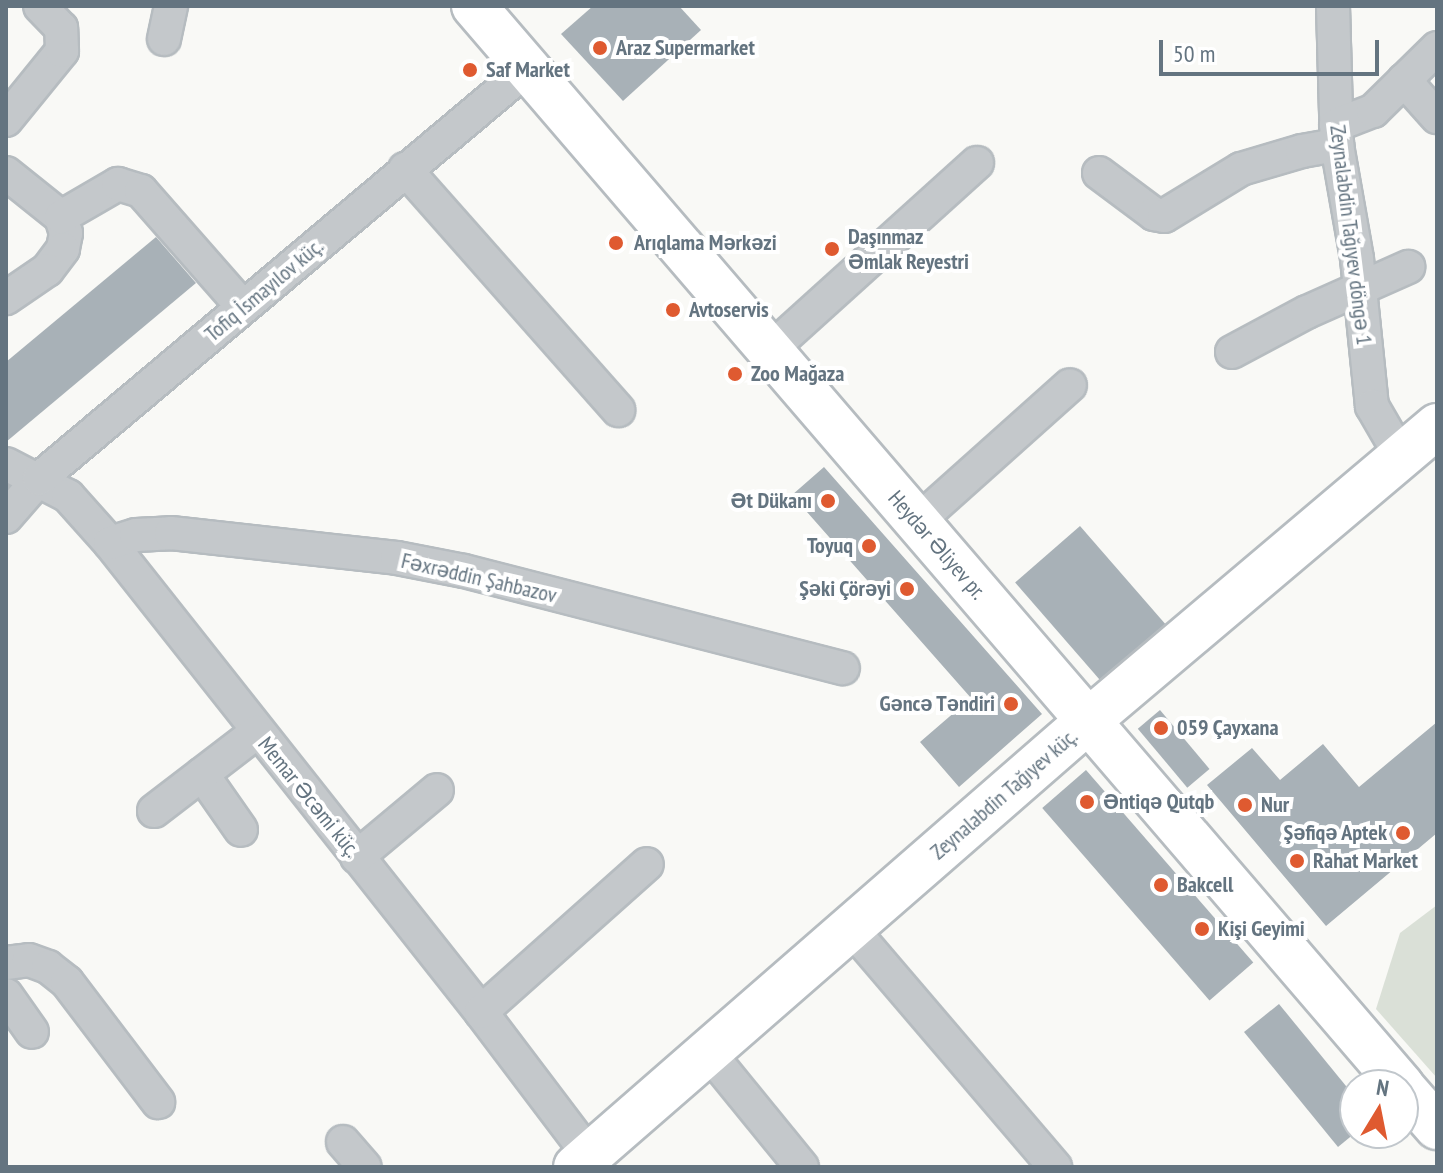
<!DOCTYPE html>
<html>
<head>
<meta charset="utf-8">
<style>
  body { margin:0 }
  #map { position:relative; width:1443px; height:1173px; overflow:hidden; background:#f9f9f6; font-family:"PT Sans Narrow",sans-serif }
  div>[style] { position:absolute }
  .green>* { inset:0; background:#dae0d7 }
  .building>* { inset:0; background:#a8b1b7; transform-origin:0 0 }
  .roads { filter:drop-shadow(2px 0 #b6bcc0) drop-shadow(-2px 0 #b6bcc0) drop-shadow(0 2px #b6bcc0) drop-shadow(0 -2px #b6bcc0) }
  .street>* { height:32px; margin:-16px; padding:0 16px; transform-origin:16px; border-radius:16px; background:#c4c8cb }
  .secondary>* { height:44px; margin:-22px; padding:0 22px; transform-origin:22px; border-radius:22px; background:#fff }
  .dots>* { width:22px; height:22px; translate:-50% -50%; box-sizing:border-box; border:4px solid #fff; border-radius:50% }
  span { translate:-50% -50%; white-space:nowrap; text-align:center; line-height:1.15; -webkit-text-stroke:8px #fff; paint-order:stroke }
  .poi-label { font-size:22px; color:#647480; font-weight:700 }
  .left { translate:0 -50%; text-align:left }
  .right { translate:-100% -50%; text-align:right }
  .street-label { font-size:22px; color:#647480 }
  .frame { position:absolute; inset:0; border:8px solid #647480; pointer-events:none }
  .north { position:absolute; left:1339px; top:1069px; width:80px; height:80px; box-sizing:border-box; background:#fff; border:2px solid #c1c7cc; border-radius:50%; rotate:10deg; font-size:22px; font-weight:700; line-height:32px; text-align:center; color:#647480 }
  .north::after { content:''; display:block; margin:auto; width:28px; height:36px; background:#df5a30; clip-path:polygon(50% 0,100% 100%,50% 72%,0 100%) }
  .scale { position:absolute; left:1159px; top:40px; width:220px; height:36px; box-sizing:border-box; border:4px solid #647480; border-top:0; padding-left:10px; font-size:24px; line-height:28px; white-space:nowrap; color:#647480; -webkit-text-stroke:6px #fff; paint-order:stroke }
</style>
</head>
<body>
<div id="map">
  <div class="green">
    <div style="clip-path:polygon(1437px 905px,1437px 1078px,1376px 1009px,1400px 933px)"></div>
  </div>
  <div class="building">
    <div style="clip-path:polygon(593px 6px,679px 6px,701px 30px,623px 101px,561px 34px)"></div>
    <div style="clip-path:polygon(156px 237px,196px 283px,6px 442px,6px 362px)"></div>
    <div style="clip-path:polygon(824px 467px,1042px 714px,959px 787px,920px 742px,971px 698px,792px 495px)"></div>
    <div style="left:1080px;top:526px;width:130px;height:86px;rotate:49deg"></div>
    <div style="left:1160px;top:710px;width:77px;height:29px;rotate:50deg"></div>
    <div style="clip-path:polygon(1437px 722px,1437px 833px,1326px 926px,1207px 785px,1252px 748px,1280px 780px,1323px 744px,1359px 787px)"></div>
    <div style="left:1086px;top:770px;width:255px;height:58px;rotate:49deg"></div>
    <div style="clip-path:polygon(1279px 1004px,1355px 1097px,1355px 1133px,1338px 1147px,1244px 1032px)"></div>
  </div>
  <div class="roads">
    <div class="street">
      <div style="left:1333px;top:6px;width:139px;rotate:88.4deg"></div>
      <div style="left:1337px;top:145px;width:116px;rotate:80deg"></div>
      <div style="left:1357px;top:259px;width:148px;rotate:84.2deg"></div>
      <div style="left:1372px;top:406px;width:58px;rotate:59.9deg"></div>
      <div style="left:164px;top:39px;width:34px;rotate:-78deg"></div>
      <div style="left:1404px;top:80px;width:50px;rotate:48.3deg"></div>
      <div style="left:6px;top:120px;width:89px;rotate:-50.9deg"></div>
      <div style="left:62px;top:51px;width:23px;rotate:-92deg"></div>
      <div style="left:61px;top:28px;width:30px;rotate:-134deg"></div>
      <div style="left:1336px;top:125px;width:40px;rotate:-21deg"></div>
      <div style="left:1373px;top:111px;width:90px;rotate:-44.5deg"></div>
      <div style="left:405px;top:169px;width:322px;rotate:48.5deg"></div>
      <div style="left:6px;top:173px;width:70px;rotate:38.7deg"></div>
      <div style="left:61px;top:217px;width:17px;rotate:73deg"></div>
      <div style="left:66px;top:233px;width:16px;rotate:101deg"></div>
      <div style="left:63px;top:249px;width:26px;rotate:127deg"></div>
      <div style="left:47px;top:270px;width:50px;rotate:145.7deg"></div>
      <div style="left:1099px;top:173px;width:69px;rotate:36.7deg"></div>
      <div style="left:1154px;top:214px;width:10px;rotate:11deg"></div>
      <div style="left:1164px;top:216px;width:90px;rotate:-31.4deg"></div>
      <div style="left:1241px;top:169px;width:64px;rotate:-16.4deg"></div>
      <div style="left:1302px;top:151px;width:36px;rotate:-10deg"></div>
      <div style="left:61px;top:217px;width:66px;rotate:-30.1deg"></div>
      <div style="left:118px;top:184px;width:24px;rotate:17deg"></div>
      <div style="left:141px;top:191px;width:154px;rotate:48.7deg"></div>
      <div style="left:770px;top:350px;width:279px;rotate:-42.1deg"></div>
      <div style="left:1232px;top:352px;width:85px;rotate:-28.1deg"></div>
      <div style="left:1307px;top:312px;width:111px;rotate:-24deg"></div>
      <div style="left:6px;top:464px;width:70px;rotate:27.3deg"></div>
      <div style="left:68px;top:496px;width:63px;rotate:48.2deg"></div>
      <div style="left:110px;top:543px;width:598px;rotate:51.65deg"></div>
      <div style="left:481px;top:1012px;width:179px;rotate:52.9deg"></div>
      <div style="left:6px;top:517px;width:50px;rotate:-49deg"></div>
      <div style="left:39px;top:479px;width:637px;rotate:-40.04deg"></div>
      <div style="left:917px;top:522px;width:205px;rotate:-41.8deg"></div>
      <div style="left:110px;top:543px;width:27px;rotate:-17deg"></div>
      <div style="left:136px;top:535px;width:35px;rotate:-3deg"></div>
      <div style="left:171px;top:533px;width:227px;rotate:6.3deg"></div>
      <div style="left:397px;top:558px;width:68px;rotate:11deg"></div>
      <div style="left:464px;top:571px;width:391px;rotate:14.4deg"></div>
      <div style="left:202px;top:774px;width:68px;rotate:55.1deg"></div>
      <div style="left:154px;top:811px;width:130px;rotate:-37.5deg"></div>
      <div style="left:357px;top:857px;width:104px;rotate:-39.9deg"></div>
      <div style="left:850px;top:927px;width:316px;rotate:49.5deg"></div>
      <div style="left:6px;top:963px;width:23px;rotate:-7deg"></div>
      <div style="left:29px;top:960px;width:20px;rotate:20deg"></div>
      <div style="left:48px;top:967px;width:24px;rotate:38deg"></div>
      <div style="left:67px;top:982px;width:151px;rotate:52.8deg"></div>
      <div style="left:6px;top:995px;width:45px;rotate:54.9deg"></div>
      <div style="left:481px;top:1012px;width:222px;rotate:-41.7deg"></div>
      <div style="left:709px;top:1053px;width:147px;rotate:50.8deg"></div>
      <div style="left:343px;top:1142px;width:33px;rotate:49deg"></div>
    </div>
    <div class="secondary">
      <div style="left:474px;top:6px;width:1423px;rotate:49.33deg"></div>
      <div style="left:1403px;top:1088px;width:52px;rotate:48.9deg"></div>
      <div style="left:576px;top:1167px;width:679px;rotate:-41.06deg"></div>
      <div style="left:1088px;top:721px;width:457px;rotate:-40.2deg"></div>
    </div>
  </div>
  <div class="dots">
    <div style="left:600px;top:48px;background:#df5a30"></div>
    <div style="left:470px;top:70px;background:#df5a30"></div>
    <div style="left:616px;top:243px;background:#df5a30"></div>
    <div style="left:832px;top:249px;background:#df5a30"></div>
    <div style="left:673px;top:310px;background:#df5a30"></div>
    <div style="left:735px;top:374px;background:#df5a30"></div>
    <div style="left:828px;top:501px;background:#df5a30"></div>
    <div style="left:869px;top:546px;background:#df5a30"></div>
    <div style="left:907px;top:589px;background:#df5a30"></div>
    <div style="left:1011px;top:704px;background:#df5a30"></div>
    <div style="left:1161px;top:728px;background:#df5a30"></div>
    <div style="left:1087px;top:802px;background:#df5a30"></div>
    <div style="left:1245px;top:805px;background:#df5a30"></div>
    <div style="left:1403px;top:833px;background:#df5a30"></div>
    <div style="left:1297px;top:861px;background:#df5a30"></div>
    <div style="left:1161px;top:885px;background:#df5a30"></div>
    <div style="left:1202px;top:929px;background:#df5a30"></div>
  </div>
  <div class="poi-label">
    <span class="left" style="left:616px;top:48px">Araz Supermarket</span>
    <span class="left" style="left:486px;top:70px">Saf Market</span>
    <span class="left" style="left:848px;top:249px">Daşınmaz<br>Əmlak Reyestri</span>
    <span class="left" style="left:634px;top:243px">Arıqlama Mərkəzi</span>
    <span class="left" style="left:689px;top:310px">Avtoservis</span>
    <span class="left" style="left:751px;top:374px">Zoo Mağaza</span>
    <span class="right" style="left:812px;top:501px">Ət Dükanı</span>
    <span class="right" style="left:853px;top:546px">Toyuq</span>
    <span class="right" style="left:891px;top:589px">Şəki Çörəyi</span>
    <span class="right" style="left:995px;top:704px">Gəncə Təndiri</span>
    <span class="left" style="left:1177px;top:728px">059 Çayxana</span>
    <span class="left" style="left:1103px;top:802px">Əntiqə Qutqb</span>
    <span class="left" style="left:1261px;top:805px">Nur</span>
    <span class="right" style="left:1387px;top:833px">Şəfiqə Aptek</span>
    <span class="left" style="left:1313px;top:861px">Rahat Market</span>
    <span class="left" style="left:1177px;top:885px">Bakcell</span>
    <span class="left" style="left:1218px;top:929px">Kişi Geyimi</span>
  </div>
  <div class="street-label">
    <span style="left:1351px;top:235px;rotate:83deg">Zeynalabdin Tağıyev döngə 1</span>
    <span style="left:264px;top:290px;rotate:-40deg">Tofiq İsmayılov küç.</span>
    <span style="left:937px;top:545px;rotate:49deg">Heydər Əliyev pr.</span>
    <span style="left:479px;top:578px;rotate:13deg">Fəxrəddin Şahbazov</span>
    <span style="left:1004px;top:794px;rotate:-41deg">Zeynalabdin Tağıyev küç.</span>
    <span style="left:309px;top:797px;rotate:51deg">Memar Əcəmi küç.</span>
  </div>
  <div class="frame"></div>
  <div class="north">N</div>
  <div class="scale">50 m</div>
</div>
</body>
</html>
